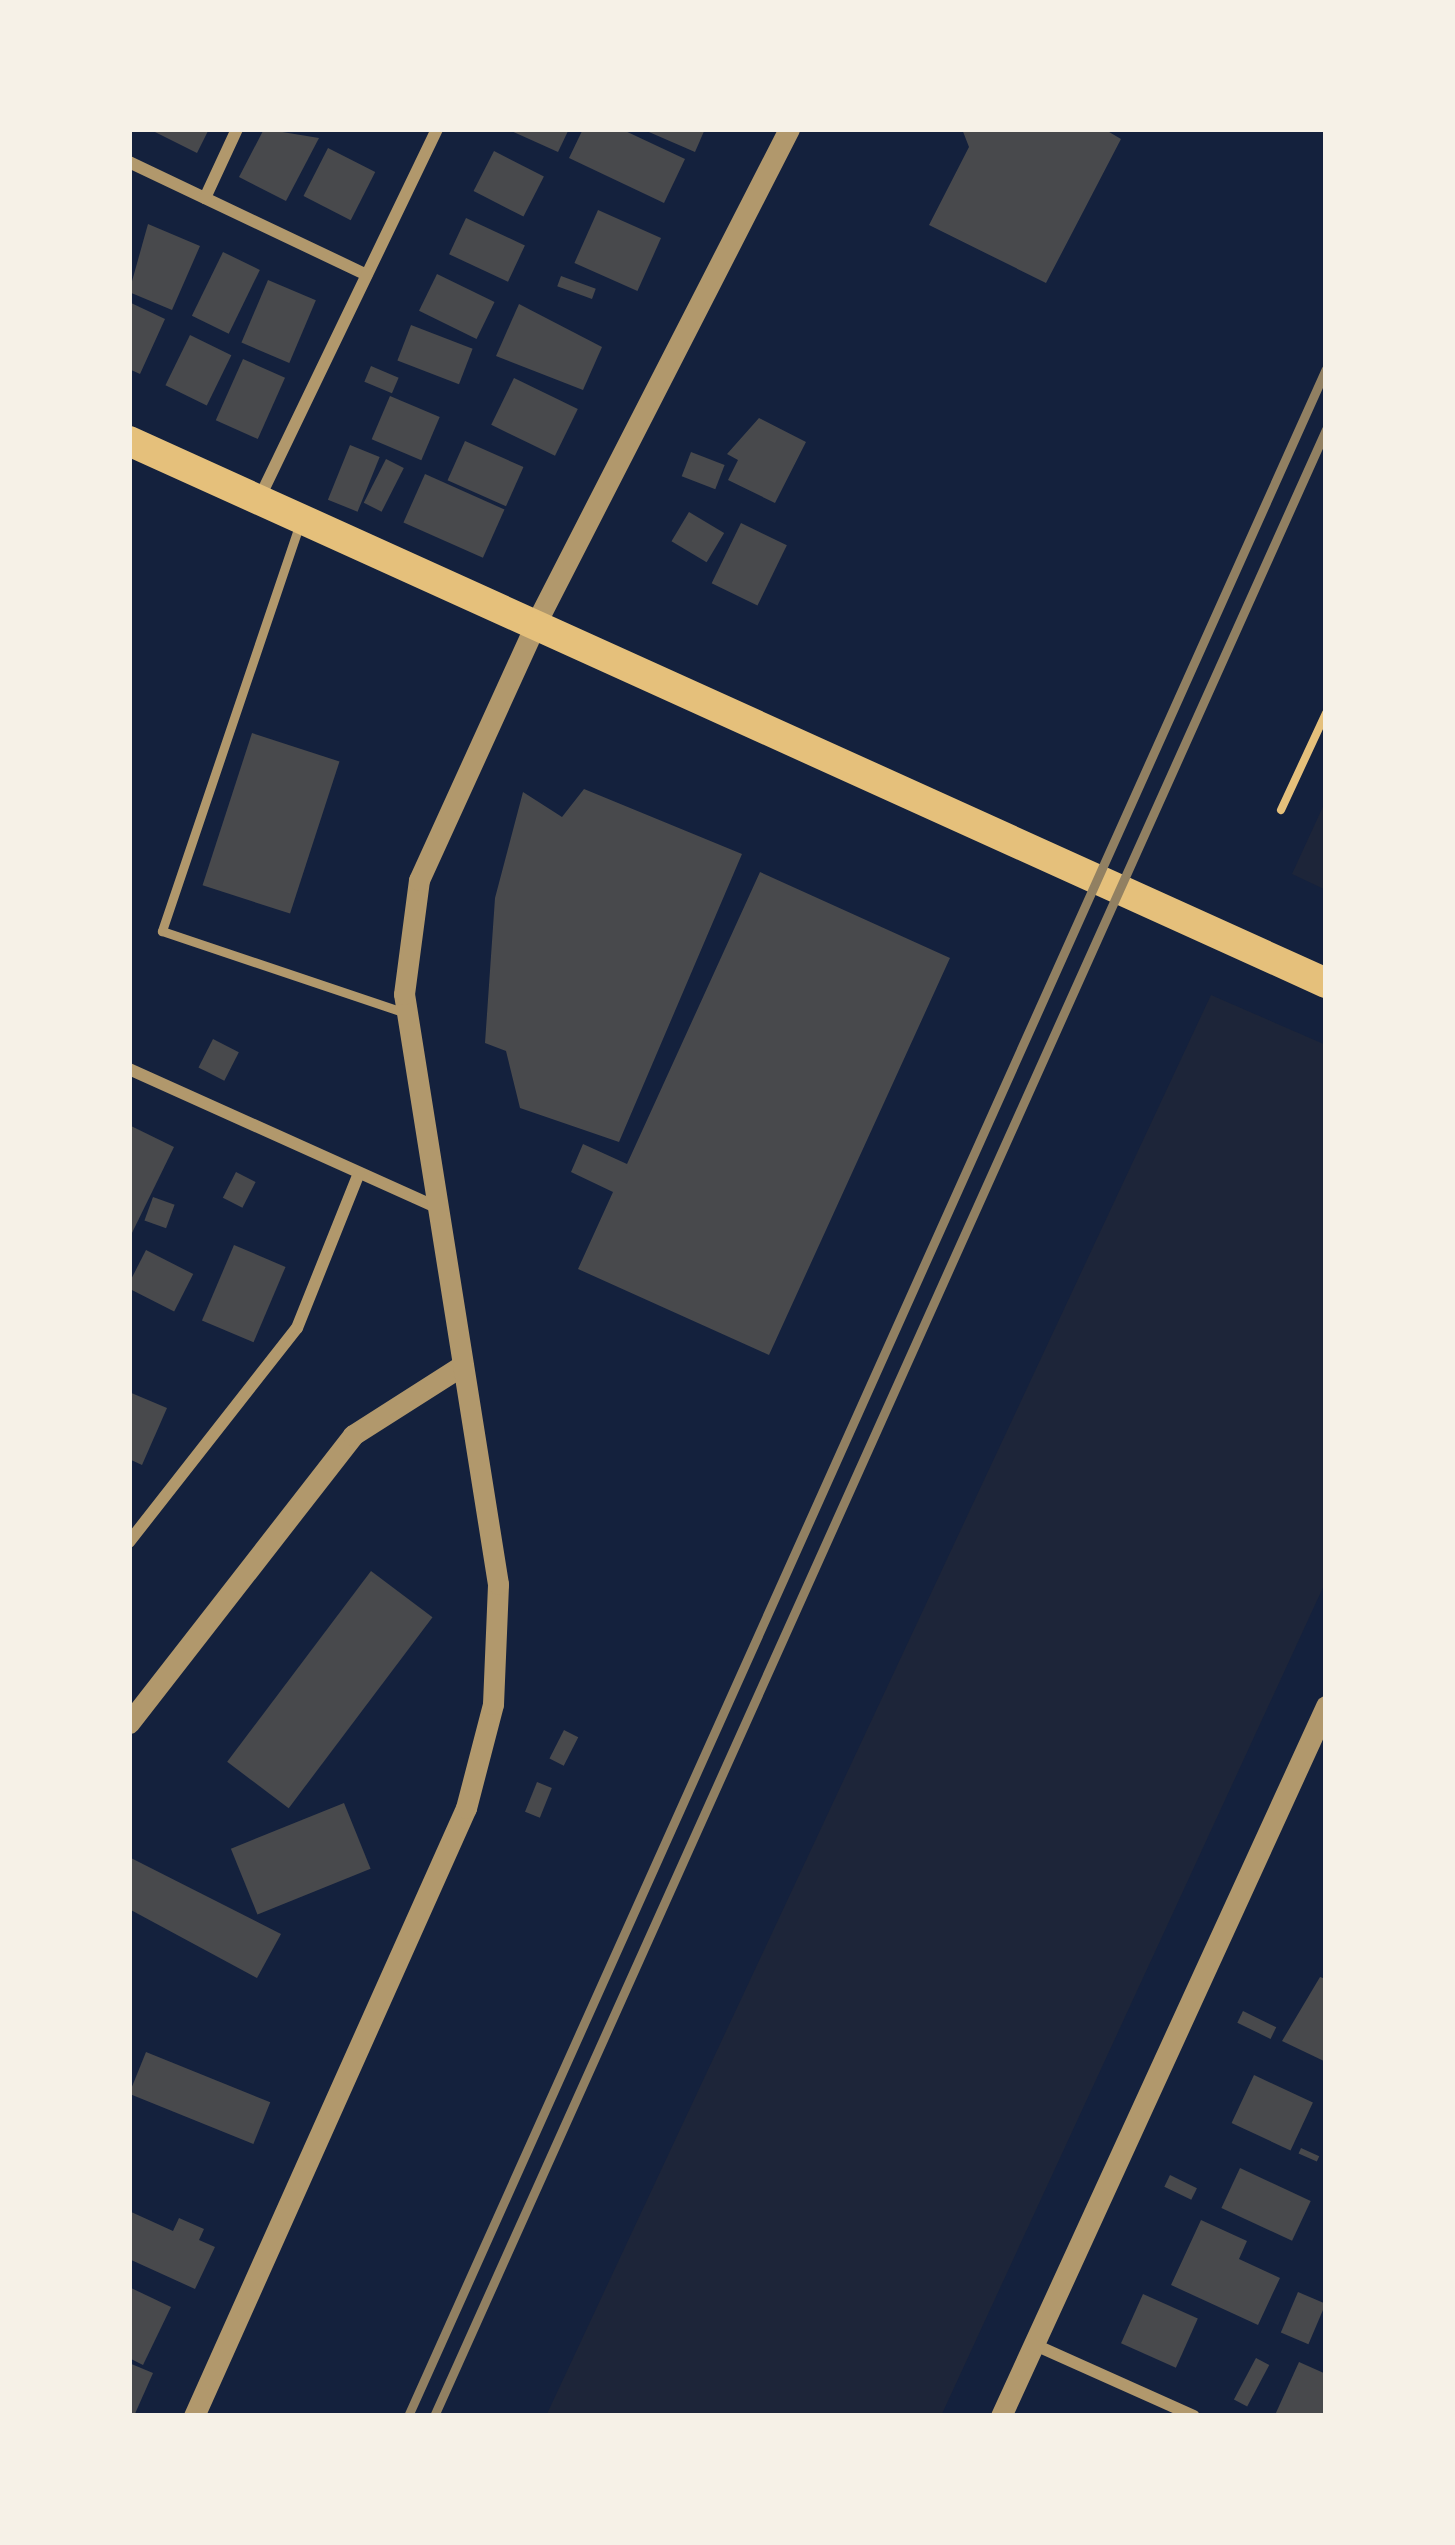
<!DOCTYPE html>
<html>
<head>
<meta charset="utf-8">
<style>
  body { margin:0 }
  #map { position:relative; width:1455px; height:2545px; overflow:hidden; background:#14213d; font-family:"Fira Sans",sans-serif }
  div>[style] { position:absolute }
  .green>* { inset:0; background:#1d2539 }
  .building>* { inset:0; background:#48494c; transform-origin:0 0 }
  .path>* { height:8px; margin:-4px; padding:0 4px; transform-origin:4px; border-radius:4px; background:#e5c07b }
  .service>* { height:9px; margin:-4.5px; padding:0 4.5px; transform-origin:4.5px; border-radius:4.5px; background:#b1986c }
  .minor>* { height:12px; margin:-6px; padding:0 6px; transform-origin:6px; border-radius:6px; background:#b1986c }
  .tertiary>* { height:21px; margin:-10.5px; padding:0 10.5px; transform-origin:10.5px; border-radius:10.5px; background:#b1986c }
  .primary>* { height:30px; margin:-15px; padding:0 15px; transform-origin:15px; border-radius:15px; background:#e5c07b }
  .rail>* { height:9px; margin:-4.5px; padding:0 4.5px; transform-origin:4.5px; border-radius:4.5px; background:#918062 }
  span { translate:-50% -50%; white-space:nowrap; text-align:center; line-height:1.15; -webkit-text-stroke:12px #f6f1e7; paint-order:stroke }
  .frame { position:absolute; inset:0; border:132px solid #f6f1e7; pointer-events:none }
</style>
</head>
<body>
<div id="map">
  <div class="green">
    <div style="clip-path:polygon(1326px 800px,1326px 890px,1292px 874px)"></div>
    <div style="clip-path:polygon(1211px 995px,1326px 1045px,1326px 1581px,941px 2416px,546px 2416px)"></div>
  </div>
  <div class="building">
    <div style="clip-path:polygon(149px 129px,209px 129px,197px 153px)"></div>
    <div style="clip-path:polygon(264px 129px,319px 138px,286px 201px,239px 177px)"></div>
    <div style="clip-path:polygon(507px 129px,569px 129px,558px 152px)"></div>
    <div style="clip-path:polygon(583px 129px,621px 129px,685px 159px,664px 203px,569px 158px)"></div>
    <div style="clip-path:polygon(642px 129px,705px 129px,695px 152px)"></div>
    <div style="clip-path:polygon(962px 129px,1104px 129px,1121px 139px,1046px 283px,929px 225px,969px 147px)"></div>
    <div style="left:328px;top:148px;width:53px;height:54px;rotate:27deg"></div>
    <div style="left:494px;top:151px;width:56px;height:45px;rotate:27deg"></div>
    <div style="left:598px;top:210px;width:69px;height:58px;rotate:24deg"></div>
    <div style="left:466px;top:218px;width:65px;height:40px;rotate:25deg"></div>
    <div style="clip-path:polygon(148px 224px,200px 246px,172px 310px,129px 292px)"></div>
    <div style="left:223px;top:252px;width:41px;height:71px;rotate:26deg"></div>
    <div style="left:437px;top:274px;width:64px;height:41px;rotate:26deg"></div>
    <div style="left:561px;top:276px;width:37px;height:11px;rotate:20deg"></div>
    <div style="left:268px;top:280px;width:52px;height:68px;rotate:23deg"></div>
    <div style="clip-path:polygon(129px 302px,165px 319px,140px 374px,129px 369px)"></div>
    <div style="clip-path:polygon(519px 304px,602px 347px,583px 390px,496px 356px)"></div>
    <div style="left:411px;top:325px;width:66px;height:38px;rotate:21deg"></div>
    <div style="left:190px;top:335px;width:46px;height:56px;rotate:26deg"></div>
    <div style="left:243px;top:359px;width:46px;height:67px;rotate:24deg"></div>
    <div style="left:371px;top:366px;width:30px;height:17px;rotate:23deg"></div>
    <div style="left:514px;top:378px;width:71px;height:52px;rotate:26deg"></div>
    <div style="left:390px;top:396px;width:54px;height:47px;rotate:23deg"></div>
    <div style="clip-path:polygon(759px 418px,806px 442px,775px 503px,728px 480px,738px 460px,727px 454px)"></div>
    <div style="left:465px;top:441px;width:64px;height:43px;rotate:24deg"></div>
    <div style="left:350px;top:445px;width:32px;height:59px;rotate:22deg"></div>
    <div style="left:691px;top:452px;width:36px;height:26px;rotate:21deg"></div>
    <div style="left:386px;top:459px;width:20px;height:49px;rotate:27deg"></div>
    <div style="left:425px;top:474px;width:87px;height:53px;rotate:24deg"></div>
    <div style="left:689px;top:512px;width:41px;height:34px;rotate:31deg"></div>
    <div style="left:741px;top:523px;width:51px;height:67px;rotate:26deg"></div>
    <div style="left:252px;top:733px;width:92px;height:160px;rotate:18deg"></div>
    <div style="clip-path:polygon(584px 789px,742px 854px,619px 1142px,520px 1108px,506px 1051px,485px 1043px,495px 898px,523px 792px,562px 817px)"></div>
    <div style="clip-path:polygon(760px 872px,950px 958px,769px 1355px,578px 1269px,613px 1192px,571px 1172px,583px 1144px,627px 1164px)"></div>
    <div style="left:213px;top:1039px;width:29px;height:32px;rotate:27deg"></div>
    <div style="clip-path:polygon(129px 1125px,174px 1147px,129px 1239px)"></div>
    <div style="left:236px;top:1172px;width:22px;height:29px;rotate:27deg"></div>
    <div style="left:153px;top:1197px;width:23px;height:25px;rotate:20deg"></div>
    <div style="left:234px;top:1245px;width:56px;height:82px;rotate:23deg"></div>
    <div style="left:146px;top:1250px;width:53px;height:42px;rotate:27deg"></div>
    <div style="clip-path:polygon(129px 1392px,167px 1408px,142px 1465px,129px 1459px)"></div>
    <div style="left:371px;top:1571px;width:77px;height:239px;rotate:37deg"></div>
    <div style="left:564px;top:1730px;width:16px;height:32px;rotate:27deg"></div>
    <div style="left:537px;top:1782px;width:16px;height:32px;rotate:22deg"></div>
    <div style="left:344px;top:1803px;width:71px;height:122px;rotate:68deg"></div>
    <div style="clip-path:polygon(129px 1857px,281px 1934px,257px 1978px,129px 1909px)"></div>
    <div style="clip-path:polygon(1320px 1977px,1326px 1979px,1326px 2062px,1282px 2041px)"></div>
    <div style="left:1243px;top:2011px;width:37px;height:13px;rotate:26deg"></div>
    <div style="left:146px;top:2052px;width:134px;height:45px;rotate:22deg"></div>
    <div style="left:1254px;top:2075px;width:65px;height:53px;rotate:25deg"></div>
    <div style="left:1301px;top:2148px;width:20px;height:6px;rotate:24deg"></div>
    <div style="left:1240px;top:2168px;width:78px;height:44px;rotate:25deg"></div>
    <div style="left:1170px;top:2175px;width:30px;height:13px;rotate:26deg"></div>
    <div style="clip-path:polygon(129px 2211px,173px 2231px,179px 2218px,204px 2229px,199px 2240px,215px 2247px,195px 2289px,129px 2259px)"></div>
    <div style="clip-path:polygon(1201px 2220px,1247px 2241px,1239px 2259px,1280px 2278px,1258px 2325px,1171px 2285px)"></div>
    <div style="clip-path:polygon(129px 2287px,171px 2307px,143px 2365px,129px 2358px)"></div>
    <div style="left:1298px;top:2292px;width:30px;height:44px;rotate:23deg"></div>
    <div style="left:1143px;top:2294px;width:60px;height:54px;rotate:24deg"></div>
    <div style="left:1256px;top:2358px;width:15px;height:47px;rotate:28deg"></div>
    <div style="clip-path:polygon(1299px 2362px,1326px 2374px,1326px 2416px,1275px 2415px)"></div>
    <div style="clip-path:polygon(129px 2363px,153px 2373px,134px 2416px,129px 2415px)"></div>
  </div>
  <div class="path">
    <div style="left:1281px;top:810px;width:107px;rotate:-65.1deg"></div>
  </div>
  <div class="service">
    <div style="left:300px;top:523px;width:431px;rotate:108.7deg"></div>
    <div style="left:162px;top:931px;width:254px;rotate:18.6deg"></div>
  </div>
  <div class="minor">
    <div style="left:129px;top:162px;width:263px;rotate:25.4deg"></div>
    <div style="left:205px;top:198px;width:76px;rotate:-65.1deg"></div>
    <div style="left:259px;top:499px;width:411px;rotate:-64.3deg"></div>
    <div style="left:129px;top:1069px;width:339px;rotate:24.2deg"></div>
    <div style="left:129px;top:1542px;width:272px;rotate:-51.9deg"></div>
    <div style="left:297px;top:1328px;width:167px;rotate:-68.2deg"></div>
    <div style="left:1033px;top:2344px;width:176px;rotate:24.1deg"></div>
  </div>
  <div class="tertiary">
    <div style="left:129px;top:1723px;width:365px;rotate:-52.1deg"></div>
    <div style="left:353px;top:1435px;width:130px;rotate:-32.5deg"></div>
    <div style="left:194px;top:2416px;width:666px;rotate:-65.9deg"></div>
    <div style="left:466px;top:1808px;width:107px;rotate:-75.4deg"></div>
    <div style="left:493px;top:1704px;width:120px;rotate:-87.6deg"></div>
    <div style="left:498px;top:1584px;width:597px;rotate:-99.05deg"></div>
    <div style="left:404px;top:994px;width:115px;rotate:-82.5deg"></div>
    <div style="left:419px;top:880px;width:282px;rotate:-65.5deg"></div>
    <div style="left:536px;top:623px;width:555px;rotate:-62.88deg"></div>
    <div style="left:1001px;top:2416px;width:781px;rotate:-65.4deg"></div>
  </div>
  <div class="primary">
    <div style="left:129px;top:441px;width:1314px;rotate:24.36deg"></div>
  </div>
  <div class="rail">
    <div style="left:408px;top:2416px;width:2243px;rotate:-65.85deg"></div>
    <div style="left:434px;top:2416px;width:2178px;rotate:-65.82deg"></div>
  </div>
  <div class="frame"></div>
</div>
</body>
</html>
